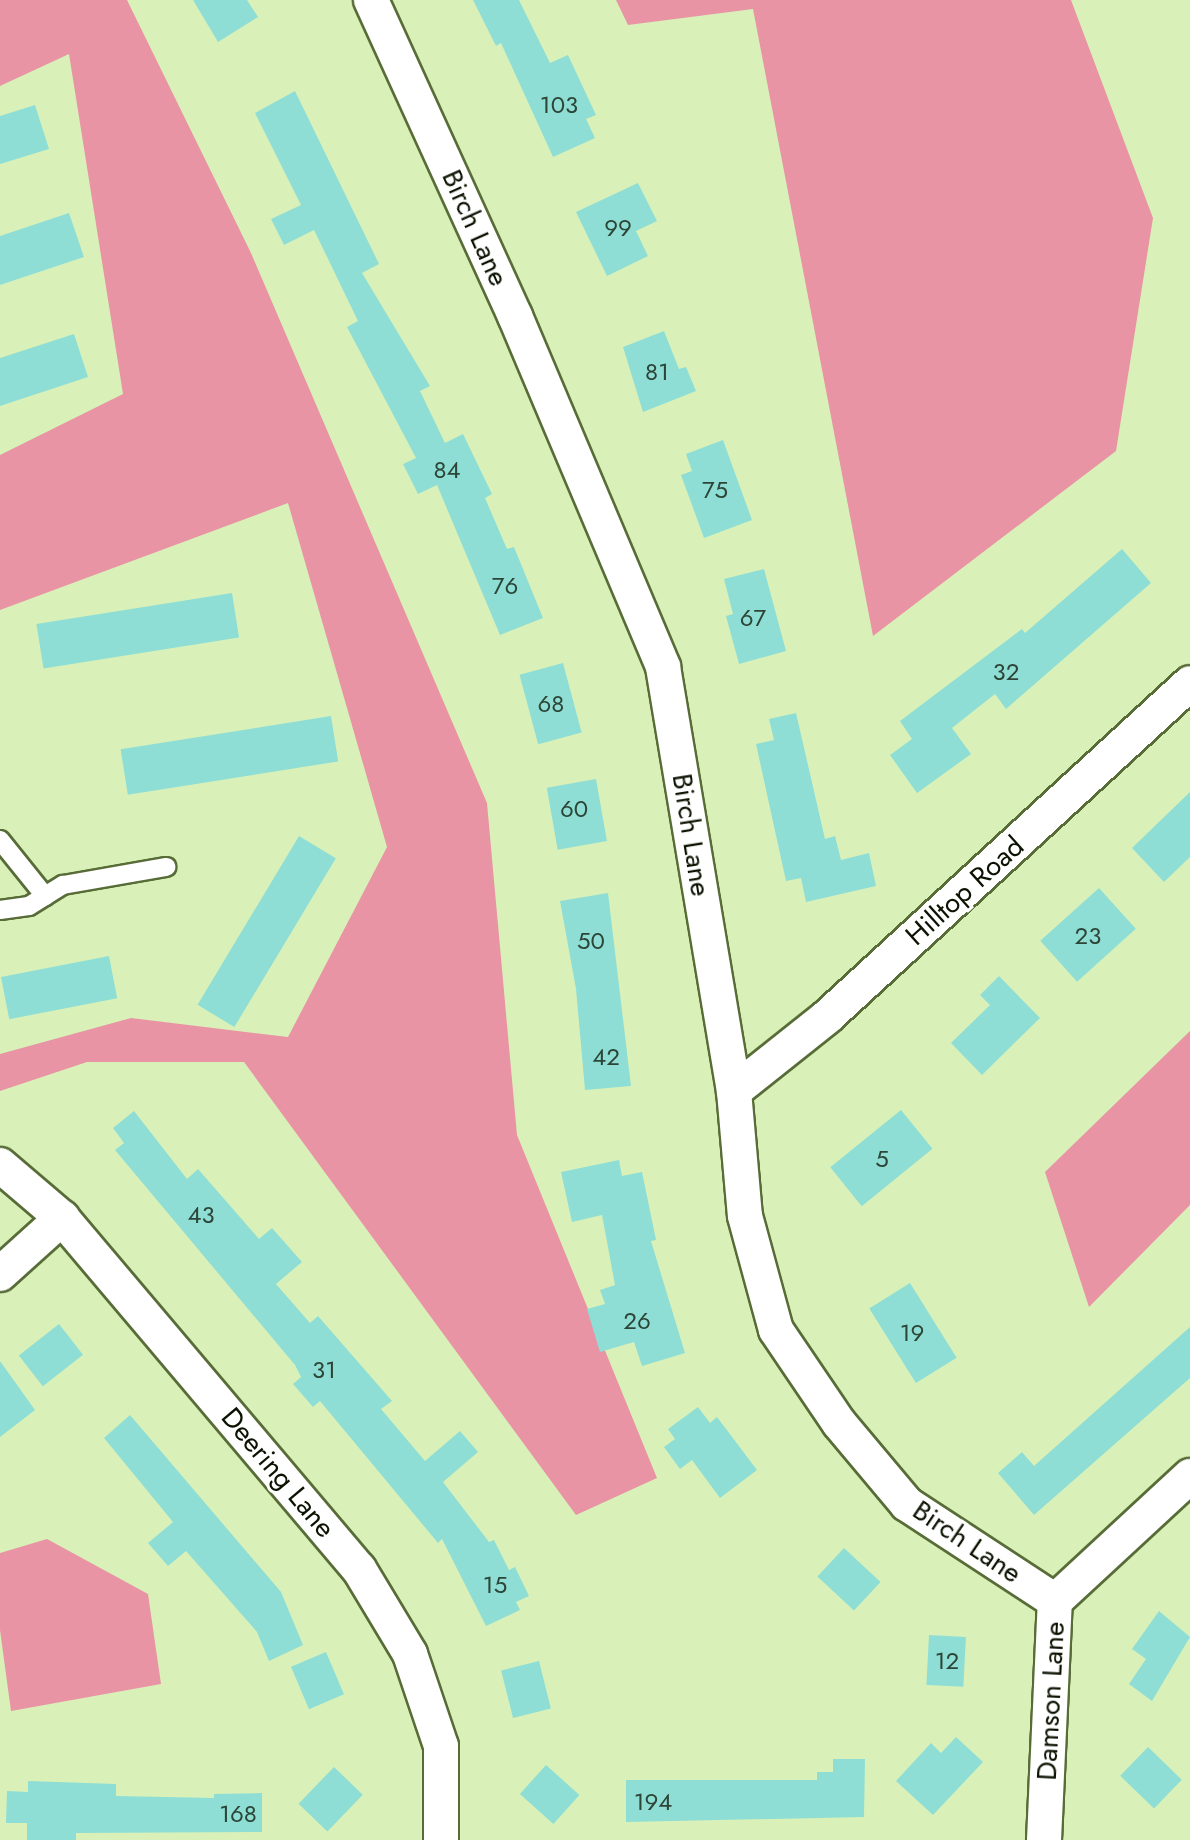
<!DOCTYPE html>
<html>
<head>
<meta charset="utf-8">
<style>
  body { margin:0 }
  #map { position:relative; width:1190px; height:1840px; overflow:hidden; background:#d9f1b8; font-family:Jost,sans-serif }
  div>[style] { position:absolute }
  .forest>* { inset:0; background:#e894a5 }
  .building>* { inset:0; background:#8eded5; transform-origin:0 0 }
  .roads { filter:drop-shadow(2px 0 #586c38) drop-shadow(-2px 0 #586c38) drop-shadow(0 2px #586c38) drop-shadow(0 -2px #586c38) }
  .service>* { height:18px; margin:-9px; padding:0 9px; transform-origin:9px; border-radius:9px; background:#fff }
  .minor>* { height:34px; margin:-17px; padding:0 17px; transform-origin:17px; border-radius:17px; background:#fff }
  span { translate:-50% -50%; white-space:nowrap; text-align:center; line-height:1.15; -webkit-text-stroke:6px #fff; paint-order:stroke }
  .number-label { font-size:24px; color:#2c4536 }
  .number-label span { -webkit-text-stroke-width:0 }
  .street-label { font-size:28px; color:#0b1201 }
</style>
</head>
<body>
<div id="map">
  <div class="forest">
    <div style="clip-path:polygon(0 0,127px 0,251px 253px,487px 803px,517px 1135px,657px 1478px,576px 1515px,244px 1062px,87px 1062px,0 1091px,0 1054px,131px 1018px,288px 1037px,387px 847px,288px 503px,0 610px,0 455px,123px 394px,69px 54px,0 86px)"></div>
    <div style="clip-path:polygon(616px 0,1071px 0,1153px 218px,1116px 451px,873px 636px,753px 9px,628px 25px)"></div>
    <div style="clip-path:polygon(1190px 1031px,1190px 1205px,1089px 1307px,1045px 1172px)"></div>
    <div style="clip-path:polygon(47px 1539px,148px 1594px,161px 1684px,11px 1711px,0 1630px,0 1553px)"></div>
  </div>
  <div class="building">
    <div style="clip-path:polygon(193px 0,247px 0,258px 17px,218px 42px)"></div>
    <div style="clip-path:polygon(473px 0,519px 0,550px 63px,568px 55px,596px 115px,586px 119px,595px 138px,553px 157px,501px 43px,496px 46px)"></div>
    <div style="clip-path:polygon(295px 91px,379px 264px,362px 273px,430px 386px,420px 391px,445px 443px,463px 434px,492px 494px,485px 498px,507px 549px,514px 547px,543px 618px,500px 635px,437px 485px,418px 494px,403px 464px,416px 458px,347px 327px,358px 321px,314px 230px,284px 245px,271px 219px,301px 205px,255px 113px)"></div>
    <div style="clip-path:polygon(35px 105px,49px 149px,0 164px,0 116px)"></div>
    <div style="clip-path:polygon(638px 183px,657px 221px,636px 231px,648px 256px,607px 276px,576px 212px)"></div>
    <div style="clip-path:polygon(69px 213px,84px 257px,0 285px,0 236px)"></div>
    <div style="clip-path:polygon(664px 331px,679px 369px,686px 367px,696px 391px,643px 412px,623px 347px)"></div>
    <div style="clip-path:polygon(74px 334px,88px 377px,0 406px,0 358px)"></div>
    <div style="clip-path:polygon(723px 440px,752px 520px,704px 538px,681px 475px,692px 471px,686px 454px)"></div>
    <div style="clip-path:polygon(1122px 549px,1151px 583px,1006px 709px,995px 694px,952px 728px,971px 754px,917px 793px,890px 755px,912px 739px,900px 721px,1022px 629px,1025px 633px)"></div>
    <div style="clip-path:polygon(764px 569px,786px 651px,739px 664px,726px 616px,733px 614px,724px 579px)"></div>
    <div style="left:232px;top:593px;width:45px;height:198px;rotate:81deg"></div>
    <div style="left:563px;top:663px;width:72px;height:45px;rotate:75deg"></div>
    <div style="clip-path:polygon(796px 713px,825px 839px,835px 836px,841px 860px,869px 853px,876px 886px,806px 902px,801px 878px,786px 881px,756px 744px,774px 740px,769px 719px)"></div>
    <div style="left:331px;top:716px;width:46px;height:213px;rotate:81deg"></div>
    <div style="left:596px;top:779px;width:63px;height:50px;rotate:80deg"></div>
    <div style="clip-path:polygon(1190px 792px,1190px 857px,1164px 882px,1132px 848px)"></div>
    <div style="left:299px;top:836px;width:43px;height:197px;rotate:31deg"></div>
    <div style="left:1099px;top:888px;width:55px;height:79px;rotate:48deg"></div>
    <div style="clip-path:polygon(608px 893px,631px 1086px,585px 1090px,576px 989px,560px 901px)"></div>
    <div style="left:109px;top:956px;width:43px;height:110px;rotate:79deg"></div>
    <div style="clip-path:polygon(999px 976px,1040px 1018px,982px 1075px,951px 1043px,990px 1005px,980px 995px)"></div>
    <div style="left:901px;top:1110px;width:50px;height:91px;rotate:51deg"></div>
    <div style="clip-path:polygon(134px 1111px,187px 1179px,198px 1169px,259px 1239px,272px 1228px,302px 1262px,276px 1284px,310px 1323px,318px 1316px,392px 1401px,381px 1409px,425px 1461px,460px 1431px,478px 1452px,443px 1482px,489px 1542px,494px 1540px,509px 1570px,515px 1567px,529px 1596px,516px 1602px,520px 1610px,486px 1626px,442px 1539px,438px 1543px,320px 1401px,313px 1407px,293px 1384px,301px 1377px,295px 1365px,115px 1150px,124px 1143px,113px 1128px)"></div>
    <div style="clip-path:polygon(619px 1160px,622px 1176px,642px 1172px,656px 1240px,651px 1241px,685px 1353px,642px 1366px,634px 1342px,600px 1352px,587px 1309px,605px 1304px,600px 1290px,615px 1285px,602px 1215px,572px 1222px,561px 1172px)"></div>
    <div style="left:910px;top:1283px;width:88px;height:48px;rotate:58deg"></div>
    <div style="left:59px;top:1324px;width:39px;height:51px;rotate:52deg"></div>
    <div style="clip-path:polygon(1190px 1327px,1190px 1378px,1034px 1515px,998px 1473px,1022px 1452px,1034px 1466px)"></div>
    <div style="clip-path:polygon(0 1361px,35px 1410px,0 1437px)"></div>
    <div style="clip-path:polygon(698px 1407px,710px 1423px,717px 1417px,757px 1470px,720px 1498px,692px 1460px,680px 1469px,664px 1447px,675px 1439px,668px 1429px)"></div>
    <div style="clip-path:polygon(130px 1415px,281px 1592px,303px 1645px,269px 1661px,257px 1632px,186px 1551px,168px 1566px,148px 1543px,173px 1522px,104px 1438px)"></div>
    <div style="left:844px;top:1548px;width:50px;height:39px;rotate:43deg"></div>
    <div style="clip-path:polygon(1159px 1611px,1190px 1637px,1152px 1701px,1129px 1684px,1146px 1659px,1132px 1649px)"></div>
    <div style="left:929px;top:1635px;width:37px;height:50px;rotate:3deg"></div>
    <div style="left:326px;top:1652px;width:46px;height:38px;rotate:67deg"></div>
    <div style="left:539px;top:1661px;width:49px;height:39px;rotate:76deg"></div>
    <div style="clip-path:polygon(956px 1737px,983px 1762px,933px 1815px,896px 1781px,931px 1743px,941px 1753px)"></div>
    <div style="left:1148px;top:1747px;width:47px;height:40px;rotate:44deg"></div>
    <div style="clip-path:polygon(833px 1759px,865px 1759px,864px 1817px,626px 1822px,626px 1780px,817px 1780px,817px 1772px,833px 1772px)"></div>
    <div style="left:546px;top:1765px;width:45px;height:39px;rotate:42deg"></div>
    <div style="left:334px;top:1767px;width:40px;height:51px;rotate:44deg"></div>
    <div style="clip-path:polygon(28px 1781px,116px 1784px,116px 1796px,214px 1798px,214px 1794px,262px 1793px,262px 1832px,76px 1833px,76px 1840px,27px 1840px,27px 1823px,6px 1823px,7px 1791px,28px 1792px)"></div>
  </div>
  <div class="roads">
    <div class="service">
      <div style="left:0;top:840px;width:72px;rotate:51.2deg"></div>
      <div style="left:0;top:910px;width:29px;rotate:-8deg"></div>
      <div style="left:29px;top:906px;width:40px;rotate:-32deg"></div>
      <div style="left:63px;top:885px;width:105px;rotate:-9.9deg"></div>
    </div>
    <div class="minor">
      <div style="left:371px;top:0;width:347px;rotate:65.5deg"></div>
      <div style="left:515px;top:316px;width:381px;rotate:67.1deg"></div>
      <div style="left:663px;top:667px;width:430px;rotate:80.5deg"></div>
      <div style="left:734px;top:1091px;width:125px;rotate:85deg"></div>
      <div style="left:745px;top:1216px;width:118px;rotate:74.8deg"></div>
      <div style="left:776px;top:1330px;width:112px;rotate:55.9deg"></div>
      <div style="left:839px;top:1423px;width:106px;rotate:50deg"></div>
      <div style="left:907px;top:1504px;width:177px;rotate:33.2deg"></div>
      <div style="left:734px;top:1091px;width:119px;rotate:-38.5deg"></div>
      <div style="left:827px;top:1017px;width:493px;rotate:-42.6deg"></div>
      <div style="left:0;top:1165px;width:82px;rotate:40.5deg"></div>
      <div style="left:62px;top:1218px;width:460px;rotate:49.8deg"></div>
      <div style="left:359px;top:1569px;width:99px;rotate:59deg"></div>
      <div style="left:410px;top:1654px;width:97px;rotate:71.4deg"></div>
      <div style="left:441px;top:1746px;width:94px;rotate:90deg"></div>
      <div style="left:0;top:1274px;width:84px;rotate:-42.1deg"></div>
      <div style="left:1044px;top:1840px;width:239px;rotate:-87.4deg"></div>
      <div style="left:1055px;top:1601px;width:184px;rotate:-42.8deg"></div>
    </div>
  </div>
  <div class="number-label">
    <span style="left:559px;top:105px">103</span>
    <span style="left:618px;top:228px">99</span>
    <span style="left:657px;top:372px">81</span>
    <span style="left:447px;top:470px">84</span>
    <span style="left:715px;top:490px">75</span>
    <span style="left:505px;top:586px">76</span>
    <span style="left:753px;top:618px">67</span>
    <span style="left:1006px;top:672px">32</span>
    <span style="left:551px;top:704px">68</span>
    <span style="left:574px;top:809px">60</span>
    <span style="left:1088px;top:936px">23</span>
    <span style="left:591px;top:941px">50</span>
    <span style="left:606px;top:1057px">42</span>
    <span style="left:882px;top:1159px">5</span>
    <span style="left:201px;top:1215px">43</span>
    <span style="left:637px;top:1321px">26</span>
    <span style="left:912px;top:1333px">19</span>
    <span style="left:324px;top:1370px">31</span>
    <span style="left:495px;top:1585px">15</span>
    <span style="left:947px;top:1661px">12</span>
    <span style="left:653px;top:1802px">194</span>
    <span style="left:238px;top:1814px">168</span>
  </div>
  <div class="street-label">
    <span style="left:475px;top:228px;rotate:66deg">Birch Lane</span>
    <span style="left:691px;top:835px;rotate:81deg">Birch Lane</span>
    <span style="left:965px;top:891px;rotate:-42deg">Hilltop Road</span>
    <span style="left:278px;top:1473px;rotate:50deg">Deering Lane</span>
    <span style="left:967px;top:1542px;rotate:34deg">Birch Lane</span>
    <span style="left:1051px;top:1701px;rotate:-87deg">Damson Lane</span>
  </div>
</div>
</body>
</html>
